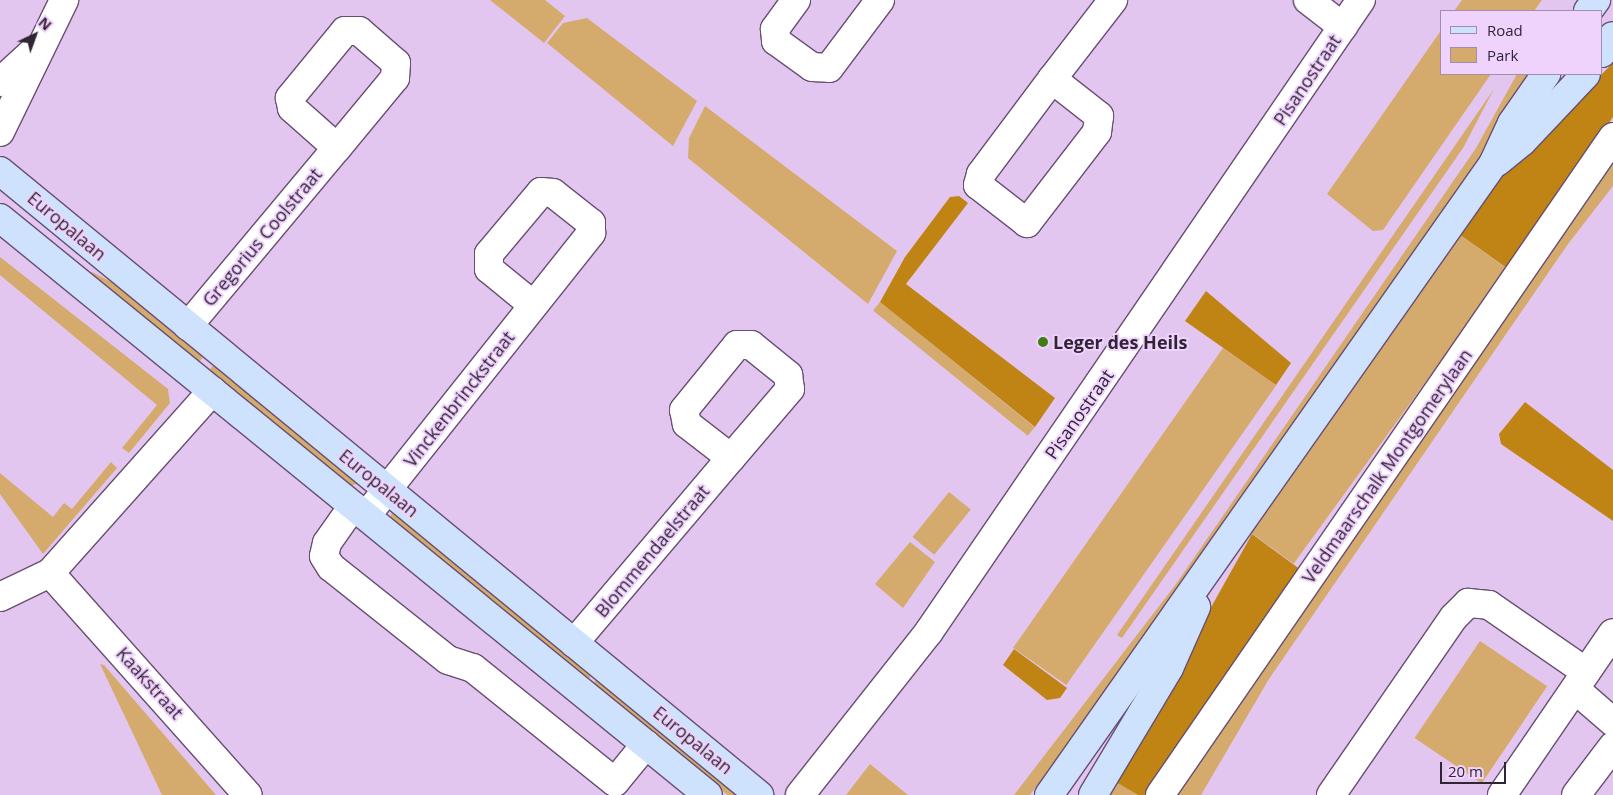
<!DOCTYPE html>
<html>
<head>
<meta charset="utf-8">
<style>
  body { margin:0 }
  #map { position:relative; width:1613px; height:795px; overflow:hidden; background:#e3c6f0; font-family:"Open Sans",sans-serif }
  div>[style] { position:absolute }
  .green>* { inset:0; background:#d5aa6d; transform-origin:0 0 }
  .forest>* { inset:0; background:#bf8413 }
  .roads { filter:drop-shadow(1px 0 #684f72) drop-shadow(-1px 0 #684f72) drop-shadow(0 1px #684f72) drop-shadow(0 -1px #684f72) }
  .minor>* { height:28px; margin:-14px; padding:0 14px; transform-origin:14px; border-radius:14px; background:#fff }
  .major>* { height:28px; margin:-14px; padding:0 14px; transform-origin:14px; border-radius:14px; background:#cee2fd }
  .dots>* { width:14px; height:14px; translate:-50% -50%; box-sizing:border-box; border:2px solid #f0d3fd; border-radius:50% }
  span { translate:-50% -50%; white-space:nowrap; text-align:center; line-height:1.15; -webkit-text-stroke:4px #f0d3fd; paint-order:stroke }
  .street-label { font-size:18px; color:#302535 }
  .poi-label { font-size:18px; color:#302535; font-weight:700 }
  .left { translate:0 -50%; text-align:left }
  .legend { position:absolute; left:1440px; top:10px; width:162px; height:65px; box-sizing:border-box; background:#f0d3fd; border:1px solid #a38dad; margin:0; padding:6px 9px; list-style:none; font-size:15px; color:#302535 }
  .legend li { display:flex; align-items:center; gap:10px; height:25px }
  .legend b { width:25px; border:1px solid #a38dad }
  .north { position:absolute; left:10px; top:10px; width:50px; height:50px; -webkit-text-stroke:4px #f0d3fd; paint-order:stroke; rotate:42deg; font-size:14px; font-weight:700; line-height:20px; text-align:center; color:#302535 }
  .north::after { content:''; display:block; margin:auto; width:18px; height:22px; background:#302535; clip-path:polygon(50% 0,100% 100%,50% 72%,0 100%) }
  .scale { position:absolute; left:1440px; top:762px; width:66px; height:22px; box-sizing:border-box; border:2px solid #302535; border-top:0; padding-left:6px; font-size:15px; line-height:18px; white-space:nowrap; color:#302535; -webkit-text-stroke:4px #f0d3fd; paint-order:stroke }
</style>
</head>
<body>
<div id="map">
  <div class="green">
    <div style="clip-path:polygon(490px 0,545px 0,565px 16px,544px 43px)"></div>
    <div style="clip-path:polygon(1462px 0,1542px 0,1534px 11px,1454px 11px)"></div>
    <div style="clip-path:polygon(587px 18px,697px 101px,673px 146px,547px 43px,563px 23px)"></div>
    <div style="clip-path:polygon(1442px 29px,1442px 74px,1491px 74px,1383px 230px,1373px 231px,1327px 194px)"></div>
    <div style="clip-path:polygon(1517px 74px,1539px 74px,1142px 646px,1030px 795px,1014px 795px,1176px 584px,1476px 148px)"></div>
    <div style="clip-path:polygon(1494px 89px,1463px 148px,1122px 638px,1117px 635px)"></div>
    <div style="clip-path:polygon(705px 106px,897px 251px,868px 304px,688px 158px,689px 138px)"></div>
    <div style="clip-path:polygon(1613px 161px,1613px 186px,1568px 244px,1269px 679px,1201px 795px,1177px 795px)"></div>
    <div style="left:1459px;top:234px;width:60px;height:364px;rotate:36deg"></div>
    <div style="clip-path:polygon(0 257px,168px 389px,170px 403px,129px 453px,122px 448px,157px 405px,0 275px)"></div>
    <div style="clip-path:polygon(92px 272px,129px 291px,206px 353px,197px 365px,88px 276px)"></div>
    <div style="left:880px;top:302px;width:199px;height:11px;rotate:39deg"></div>
    <div style="left:1223px;top:348px;width:65px;height:366px;rotate:35deg"></div>
    <div style="clip-path:polygon(216px 362px,357px 480px,356px 484px,349px 487px,207px 373px)"></div>
    <div style="clip-path:polygon(111px 462px,117px 468px,43px 554px,0 494px,0 473px,53px 517px,64px 503px,72px 509px)"></div>
    <div style="left:949px;top:492px;width:28px;height:58px;rotate:39deg"></div>
    <div style="clip-path:polygon(393px 511px,595px 671px,586px 682px,389px 519px)"></div>
    <div style="clip-path:polygon(910px 542px,935px 562px,903px 608px,875px 584px)"></div>
    <div style="left:1480px;top:641px;width:81px;height:117px;rotate:34deg"></div>
    <div style="clip-path:polygon(100px 664px,104px 665px,216px 795px,162px 795px)"></div>
    <div style="left:600px;top:675px;width:190px;height:13px;rotate:39deg"></div>
    <div style="clip-path:polygon(870px 764px,908px 795px,846px 795px)"></div>
    <div style="clip-path:polygon(1114px 781px,1138px 795px,1105px 795px)"></div>
  </div>
  <div class="forest">
    <div style="clip-path:polygon(1613px 63px,1613px 117px,1508px 269px,1459px 234px,1511px 164px)"></div>
    <div style="clip-path:polygon(959px 196px,968px 203px,906px 284px,1055px 398px,1035px 427px,880px 302px,905px 257px,950px 197px)"></div>
    <div style="clip-path:polygon(1206px 291px,1291px 363px,1276px 385px,1185px 321px)"></div>
    <div style="clip-path:polygon(1525px 402px,1613px 470px,1613px 521px,1501px 444px,1499px 434px)"></div>
    <div style="clip-path:polygon(1252px 534px,1301px 570px,1146px 795px,1138px 795px,1114px 781px)"></div>
    <div style="clip-path:polygon(1014px 649px,1067px 688px,1060px 698px,1047px 700px,1003px 665px)"></div>
  </div>
  <div class="roads">
    <div class="minor">
      <div style="left:796px;top:0;width:36px;rotate:126deg"></div>
      <div style="left:775px;top:29px;width:12px;rotate:85deg"></div>
      <div style="left:776px;top:41px;width:44px;rotate:35.8deg"></div>
      <div style="left:812px;top:67px;width:17px;rotate:3deg"></div>
      <div style="left:829px;top:68px;width:85px;rotate:-53.1deg"></div>
      <div style="left:1308px;top:0;width:44px;rotate:37.6deg"></div>
      <div style="left:1052px;top:79px;width:60px;rotate:38.2deg"></div>
      <div style="left:1099px;top:116px;width:16px;rotate:97deg"></div>
      <div style="left:1097px;top:132px;width:115px;rotate:127.6deg"></div>
      <div style="left:1027px;top:223px;width:62px;rotate:-142.2deg"></div>
      <div style="left:978px;top:185px;width:11px;rotate:-75deg"></div>
      <div style="left:981px;top:174px;width:119px;rotate:-53.2deg"></div>
      <div style="left:1052px;top:79px;width:100px;rotate:-52.3deg"></div>
      <div style="left:0;top:82px;width:45px;rotate:-42.3deg"></div>
      <div style="left:0;top:132px;width:147px;rotate:-64.1deg"></div>
      <div style="left:188px;top:326px;width:232px;rotate:-50.1deg"></div>
      <div style="left:337px;top:148px;width:91px;rotate:-50.4deg"></div>
      <div style="left:395px;top:78px;width:15px;rotate:-86deg"></div>
      <div style="left:396px;top:63px;width:49px;rotate:-139.1deg"></div>
      <div style="left:359px;top:31px;width:14px;rotate:180deg"></div>
      <div style="left:345px;top:31px;width:87px;rotate:129.4deg"></div>
      <div style="left:290px;top:98px;width:10px;rotate:79deg"></div>
      <div style="left:292px;top:108px;width:60px;rotate:41.6deg"></div>
      <div style="left:737px;top:345px;width:14px"></div>
      <div style="left:751px;top:345px;width:48px;rotate:39deg"></div>
      <div style="left:788px;top:375px;width:14px;rotate:82deg"></div>
      <div style="left:790px;top:389px;width:91px;rotate:130.5deg"></div>
      <div style="left:731px;top:458px;width:56px;rotate:-142.3deg"></div>
      <div style="left:687px;top:424px;width:14px;rotate:-102deg"></div>
      <div style="left:684px;top:410px;width:84px;rotate:-50.8deg"></div>
      <div style="left:353px;top:506px;width:45px;rotate:125.1deg"></div>
      <div style="left:327px;top:543px;width:13px;rotate:103deg"></div>
      <div style="left:324px;top:556px;width:13px;rotate:58deg"></div>
      <div style="left:331px;top:567px;width:149px;rotate:38.5deg"></div>
      <div style="left:448px;top:660px;width:26px;rotate:18deg"></div>
      <div style="left:473px;top:668px;width:182px;rotate:38.8deg"></div>
      <div style="left:615px;top:782px;width:49px;rotate:-50.8deg"></div>
      <div style="left:366px;top:516px;width:362px;rotate:-51.5deg"></div>
      <div style="left:591px;top:233px;width:10px;rotate:-90deg"></div>
      <div style="left:591px;top:223px;width:48px;rotate:-141.7deg"></div>
      <div style="left:553px;top:193px;width:12px;rotate:-175deg"></div>
      <div style="left:541px;top:192px;width:81px;rotate:130deg"></div>
      <div style="left:489px;top:254px;width:15px;rotate:90deg"></div>
      <div style="left:489px;top:269px;width:57px;rotate:39.3deg"></div>
      <div style="left:50px;top:573px;width:297px;rotate:48.3deg"></div>
      <div style="left:0;top:597px;width:55px;rotate:-25.6deg"></div>
      <div style="left:50px;top:573px;width:244px;rotate:-48.3deg"></div>
      <div style="left:574px;top:643px;width:243px;rotate:-49.7deg"></div>
      <div style="left:1575px;top:689px;width:50px;rotate:41deg"></div>
      <div style="left:800px;top:795px;width:206px;rotate:-51.7deg"></div>
      <div style="left:928px;top:633px;width:767px;rotate:-55.63deg"></div>
      <div style="left:1160px;top:795px;width:799px;rotate:-55.45deg"></div>
      <div style="left:1331px;top:795px;width:216px;rotate:-55.4deg"></div>
      <div style="left:1454px;top:617px;width:20px;rotate:-45deg"></div>
      <div style="left:1468px;top:603px;width:21px;rotate:5deg"></div>
      <div style="left:1489px;top:605px;width:118px;rotate:34.6deg"></div>
      <div style="left:1502px;top:795px;width:196px;rotate:-55.6deg"></div>
      <div style="left:1576px;top:795px;width:61px;rotate:-52.9deg"></div>
    </div>
    <div class="major">
      <div style="left:1588px;top:11px;width:14px;rotate:-54deg"></div>
      <div style="left:1602px;top:53px;width:20px;rotate:-57deg"></div>
      <div style="left:1497px;top:162px;width:32px;rotate:-39deg"></div>
      <div style="left:1522px;top:142px;width:93px;rotate:-46.7deg"></div>
      <div style="left:0;top:171px;width:983px;rotate:39.42deg"></div>
      <div style="left:0;top:218px;width:913px;rotate:39.18deg"></div>
      <div style="left:1049px;top:795px;width:772px;rotate:-54.87deg"></div>
      <div style="left:1493px;top:164px;width:45px;rotate:-65.1deg"></div>
      <div style="left:1512px;top:123px;width:60px;rotate:-55.2deg"></div>
      <div style="left:1093px;top:795px;width:148px;rotate:-59.1deg"></div>
      <div style="left:1169px;top:668px;width:67px;rotate:-66.1deg"></div>
    </div>
  </div>
  <div class="dots">
    <div style="left:1043px;top:342px;background:#407b14"></div>
  </div>
  <div class="street-label">
    <span style="left:1307px;top:80px;rotate:-56deg">Pisanostraat</span>
    <span style="left:67px;top:226px;rotate:40deg">Europalaan</span>
    <span style="left:262px;top:237px;rotate:-50deg">Gregorius Coolstraat</span>
    <span style="left:459px;top:399px;rotate:-52deg">Vinckenbrinckstraat</span>
    <span style="left:1079px;top:414px;rotate:-55deg">Pisanostraat</span>
    <span style="left:1387px;top:466px;rotate:-55deg">Veldmaarschalk Montgomerylaan</span>
    <span style="left:379px;top:483px;rotate:39deg">Europalaan</span>
    <span style="left:652px;top:551px;rotate:-50deg">Blommendaelstraat</span>
    <span style="left:150px;top:683px;rotate:48deg">Kaakstraat</span>
    <span style="left:693px;top:740px;rotate:39deg">Europalaan</span>
  </div>
  <div class="poi-label">
    <span class="left" style="left:1053px;top:342px">Leger des Heils</span>
  </div>
  <ul class="legend">
  <li><b style="height:6px;background:#cee2fd"></b>Road</li>
  <li><b style="height:14px;background:#d5aa6d"></b>Park</li>
  </ul>
  <div class="north">N</div>
  <div class="scale">20 m</div>
</div>
</body>
</html>
